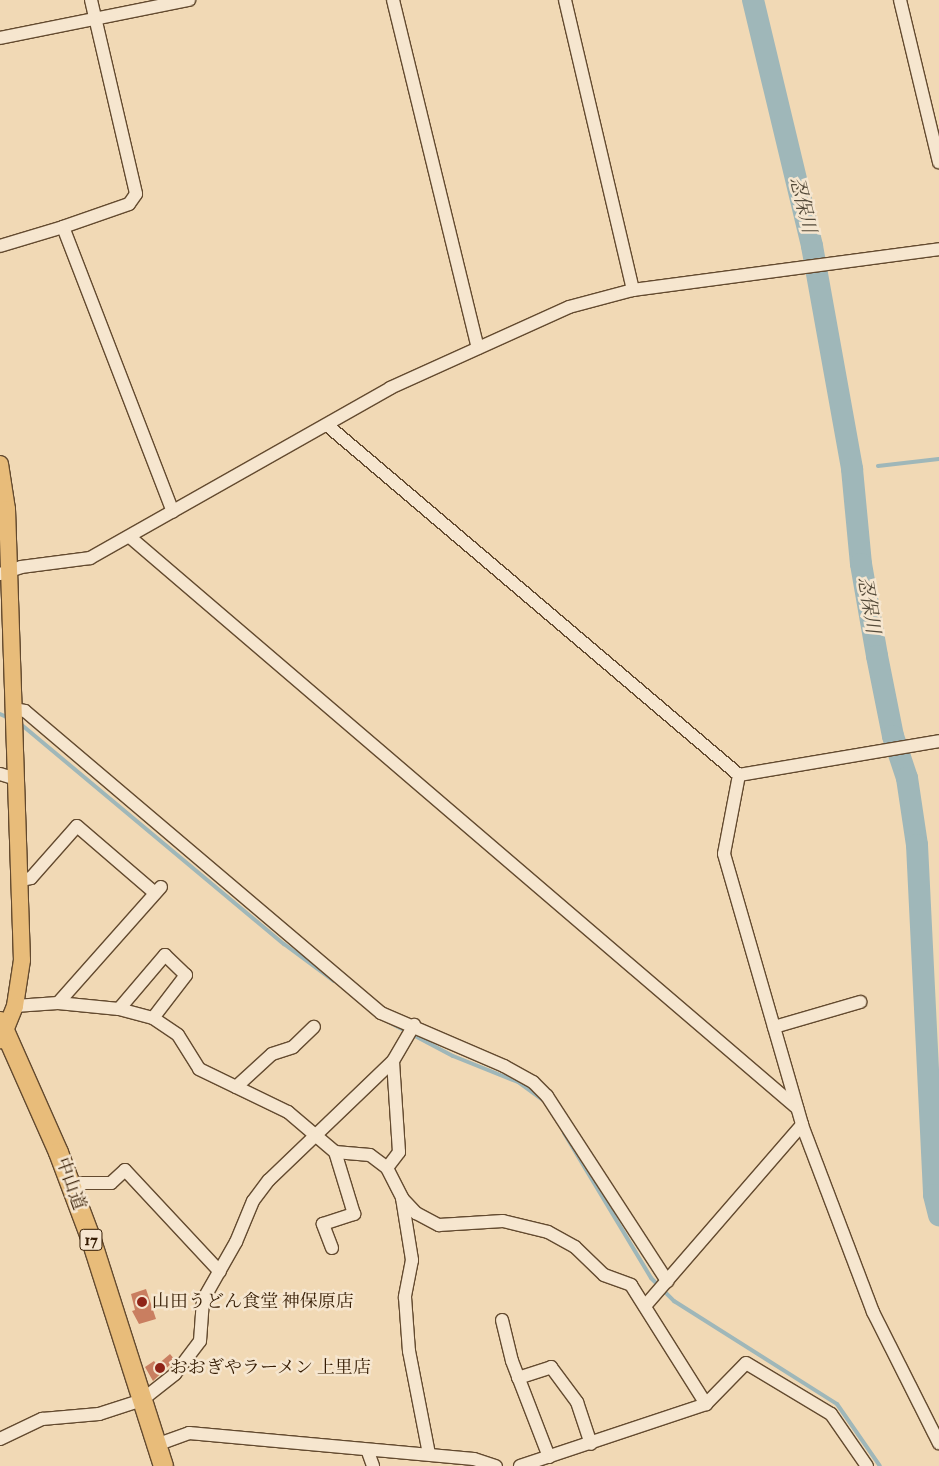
<!DOCTYPE html>
<html>
<head>
<meta charset="utf-8">
<style>
  body { margin:0 }
  #map { position:relative; width:939px; height:1466px; overflow:hidden; background:#f1d9b5; font-family:"IM FELL Double Pica","Noto Serif JP",serif }
  div>[style] { position:absolute }
  .stream>* { height:4px; margin:-2px; padding:0 2px; transform-origin:2px; border-radius:2px; background:#9fb7b9 }
  .river>* { height:22px; margin:-11px; padding:0 11px; transform-origin:11px; border-radius:11px; background:#9fb7b9 }
  .building>* { inset:0; background:#c97e60 }
  .roads { filter:drop-shadow(1px 0 #634a2f) drop-shadow(-1px 0 #634a2f) drop-shadow(0 1px #634a2f) drop-shadow(0 -1px #634a2f) }
  .minor>* { height:12px; margin:-6px; padding:0 6px; transform-origin:6px; border-radius:6px; background:#f6e6cf }
  .major>* { height:16px; margin:-8px; padding:0 8px; transform-origin:8px; border-radius:8px; background:#e8bc7a }
  .highway>* { height:19px; margin:-9.5px; padding:0 9.5px; transform-origin:9.5px; border-radius:9.5px; background:#e8bc7a }
  .dots>* { width:14px; height:14px; translate:-50% -50%; box-sizing:border-box; border:2px solid #f6e6cf; border-radius:50% }
  span { translate:-50% -50%; white-space:nowrap; text-align:center; line-height:1.15; -webkit-text-stroke:5px #f6e6cf; paint-order:stroke }
  .shield-label span { padding:1px 4px; background:#f6e6cf; border:1px solid; border-radius:4px; -webkit-text-stroke-width:0 }
  .shield-label { font-size:16px; color:#341b02; font-weight:700 }
  .street-label { font-size:18px; color:#341b02 }
  .poi-label { font-size:18px; color:#341b02 }
  .left { translate:0 -50%; text-align:left }
  .water-label { font-size:19px; color:#544a39; font-style:italic }
</style>
</head>
<body>
<div id="map">
  <div class="stream">
    <div style="left:878px;top:466px;width:61px;rotate:-6.5deg"></div>
    <div style="left:852px;top:469px;width:6px;rotate:-9deg"></div>
    <div style="left:0;top:714px;width:12px;rotate:24deg"></div>
    <div style="left:17px;top:721px;width:348px;rotate:39.9deg"></div>
    <div style="left:284px;top:944px;width:62px;rotate:36.5deg"></div>
    <div style="left:383px;top:1019px;width:79px;rotate:27.9deg"></div>
    <div style="left:453px;top:1056px;width:70px;rotate:21.8deg"></div>
    <div style="left:518px;top:1082px;width:31px;rotate:36deg"></div>
    <div style="left:564px;top:1133px;width:169px;rotate:59deg"></div>
    <div style="left:651px;top:1278px;width:33px;rotate:45deg"></div>
    <div style="left:674px;top:1301px;width:193px;rotate:32.3deg"></div>
    <div style="left:837px;top:1404px;width:75px;rotate:55.3deg"></div>
  </div>
  <div class="river">
    <div style="left:753px;top:0;width:253px;rotate:76.5deg"></div>
    <div style="left:812px;top:246px;width:227px;rotate:79.8deg"></div>
    <div style="left:852px;top:469px;width:95px;rotate:84.6deg"></div>
    <div style="left:861px;top:564px;width:93px;rotate:80.1deg"></div>
    <div style="left:877px;top:656px;width:82px;rotate:78.7deg"></div>
    <div style="left:893px;top:736px;width:44px;rotate:71.6deg"></div>
    <div style="left:907px;top:778px;width:68px;rotate:81.5deg"></div>
    <div style="left:917px;top:845px;width:350px;rotate:87.2deg"></div>
    <div style="left:934px;top:1195px;width:21px;rotate:76deg"></div>
  </div>
  <div class="building">
    <div style="clip-path:polygon(146px 1289px,156px 1319px,139px 1324px,132px 1311px,135px 1310px,131px 1294px)"></div>
    <div style="clip-path:polygon(170px 1354px,175px 1360px,153px 1381px,145px 1367px,154px 1361px,157px 1365px)"></div>
  </div>
  <div class="roads">
    <div class="minor">
      <div style="left:91px;top:0;width:199px;rotate:76.9deg"></div>
      <div style="left:136px;top:194px;width:12px;rotate:125deg"></div>
      <div style="left:129px;top:204px;width:70px;rotate:160.8deg"></div>
      <div style="left:63px;top:227px;width:305px;rotate:68.9deg"></div>
      <div style="left:393px;top:0;width:358px;rotate:76.3deg"></div>
      <div style="left:565px;top:0;width:298px;rotate:76.8deg"></div>
      <div style="left:900px;top:0;width:167px;rotate:76.5deg"></div>
      <div style="left:0;top:38px;width:193px;rotate:-11.4deg"></div>
      <div style="left:0;top:246px;width:66px;rotate:-16.8deg"></div>
      <div style="left:327px;top:425px;width:541px;rotate:40.35deg"></div>
      <div style="left:739px;top:775px;width:203px;rotate:-9.6deg"></div>
      <div style="left:131px;top:538px;width:877px;rotate:40.56deg"></div>
      <div style="left:0;top:574px;width:22px;rotate:-18deg"></div>
      <div style="left:21px;top:567px;width:70px;rotate:-7.4deg"></div>
      <div style="left:90px;top:558px;width:345px;rotate:-29.5deg"></div>
      <div style="left:390px;top:388px;width:196px;rotate:-24.3deg"></div>
      <div style="left:569px;top:307px;width:66px;rotate:-14.9deg"></div>
      <div style="left:633px;top:290px;width:309px;rotate:-7.6deg"></div>
      <div style="left:14px;top:709px;width:11px;rotate:10deg"></div>
      <div style="left:25px;top:711px;width:467px;rotate:40.3deg"></div>
      <div style="left:381px;top:1013px;width:134px;rotate:23.3deg"></div>
      <div style="left:504px;top:1066px;width:33px;rotate:29deg"></div>
      <div style="left:533px;top:1082px;width:20px;rotate:45deg"></div>
      <div style="left:547px;top:1096px;width:221px;rotate:57deg"></div>
      <div style="left:0;top:774px;width:17px;rotate:17deg"></div>
      <div style="left:739px;top:775px;width:80px;rotate:100.8deg"></div>
      <div style="left:724px;top:854px;width:282px;rotate:73.9deg"></div>
      <div style="left:802px;top:1125px;width:200px;rotate:69.2deg"></div>
      <div style="left:873px;top:1312px;width:147px;rotate:63.3deg"></div>
      <div style="left:21px;top:880px;width:10px;rotate:-11deg"></div>
      <div style="left:31px;top:878px;width:69px;rotate:-48.5deg"></div>
      <div style="left:77px;top:826px;width:103px;rotate:40.7deg"></div>
      <div style="left:58px;top:1003px;width:155px;rotate:-48.4deg"></div>
      <div style="left:15px;top:1006px;width:43px;rotate:-4deg"></div>
      <div style="left:58px;top:1003px;width:61px;rotate:5.6deg"></div>
      <div style="left:119px;top:1009px;width:35px;rotate:15deg"></div>
      <div style="left:153px;top:1018px;width:30px;rotate:34deg"></div>
      <div style="left:178px;top:1035px;width:40px;rotate:58deg"></div>
      <div style="left:199px;top:1069px;width:99px;rotate:25.8deg"></div>
      <div style="left:288px;top:1112px;width:62px;rotate:40.4deg"></div>
      <div style="left:335px;top:1152px;width:35px;rotate:5deg"></div>
      <div style="left:370px;top:1155px;width:21px;rotate:37deg"></div>
      <div style="left:387px;top:1168px;width:34px;rotate:63deg"></div>
      <div style="left:402px;top:1198px;width:21px;rotate:47deg"></div>
      <div style="left:416px;top:1213px;width:26px;rotate:28deg"></div>
      <div style="left:439px;top:1225px;width:64px;rotate:-3.6deg"></div>
      <div style="left:503px;top:1221px;width:46px;rotate:13.7deg"></div>
      <div style="left:548px;top:1232px;width:31px;rotate:29deg"></div>
      <div style="left:575px;top:1247px;width:40px;rotate:44deg"></div>
      <div style="left:604px;top:1275px;width:29px;rotate:20deg"></div>
      <div style="left:631px;top:1285px;width:141px;rotate:57.8deg"></div>
      <div style="left:119px;top:1009px;width:71px;rotate:-49.6deg"></div>
      <div style="left:165px;top:955px;width:29px;rotate:44deg"></div>
      <div style="left:186px;top:975px;width:54px;rotate:127.5deg"></div>
      <div style="left:774px;top:1027px;width:90px;rotate:-16.2deg"></div>
      <div style="left:236px;top:1087px;width:49px;rotate:-42.5deg"></div>
      <div style="left:272px;top:1054px;width:22px;rotate:-18deg"></div>
      <div style="left:293px;top:1047px;width:29px;rotate:-44deg"></div>
      <div style="left:387px;top:1168px;width:20px;rotate:-53deg"></div>
      <div style="left:399px;top:1152px;width:91px;rotate:-93.8deg"></div>
      <div style="left:70px;top:1183px;width:41px"></div>
      <div style="left:111px;top:1183px;width:19px;rotate:-43deg"></div>
      <div style="left:125px;top:1170px;width:139px;rotate:47deg"></div>
      <div style="left:402px;top:1198px;width:63px;rotate:80.8deg"></div>
      <div style="left:412px;top:1260px;width:38px;rotate:101deg"></div>
      <div style="left:405px;top:1297px;width:54px;rotate:85.8deg"></div>
      <div style="left:409px;top:1351px;width:105px;rotate:79deg"></div>
      <div style="left:332px;top:1248px;width:26px;rotate:-111deg"></div>
      <div style="left:323px;top:1224px;width:33px;rotate:-18deg"></div>
      <div style="left:354px;top:1214px;width:65px;rotate:-107deg"></div>
      <div style="left:645px;top:1306px;width:240px;rotate:-49.1deg"></div>
      <div style="left:502px;top:1320px;width:42px;rotate:76.3deg"></div>
      <div style="left:512px;top:1361px;width:103px;rotate:68.9deg"></div>
      <div style="left:518px;top:1378px;width:35px;rotate:-18deg"></div>
      <div style="left:551px;top:1367px;width:44px;rotate:53.4deg"></div>
      <div style="left:577px;top:1402px;width:44px;rotate:71.6deg"></div>
      <div style="left:0;top:1439px;width:47px;rotate:-25.5deg"></div>
      <div style="left:42px;top:1419px;width:57px;rotate:-5deg"></div>
      <div style="left:99px;top:1414px;width:45px;rotate:-18deg"></div>
      <div style="left:142px;top:1400px;width:42px;rotate:-38.2deg"></div>
      <div style="left:175px;top:1374px;width:41px;rotate:-52.9deg"></div>
      <div style="left:200px;top:1341px;width:41px;rotate:-85.8deg"></div>
      <div style="left:203px;top:1300px;width:67px;rotate:-60.4deg"></div>
      <div style="left:236px;top:1242px;width:44px;rotate:-67.5deg"></div>
      <div style="left:253px;top:1201px;width:26px;rotate:-53deg"></div>
      <div style="left:269px;top:1180px;width:172px;rotate:-43.8deg"></div>
      <div style="left:393px;top:1061px;width:42px;rotate:-59.7deg"></div>
      <div style="left:156px;top:1445px;width:35px;rotate:-20deg"></div>
      <div style="left:189px;top:1433px;width:286px;rotate:5.2deg"></div>
      <div style="left:474px;top:1459px;width:23px;rotate:18deg"></div>
      <div style="left:368px;top:1452px;width:15px;rotate:70deg"></div>
      <div style="left:520px;top:1466px;width:196px;rotate:-18.4deg"></div>
      <div style="left:706px;top:1404px;width:57px;rotate:-45.7deg"></div>
      <div style="left:746px;top:1363px;width:99px;rotate:31deg"></div>
      <div style="left:831px;top:1414px;width:63px;rotate:55.3deg"></div>
    </div>
    <div class="major">
      <div style="left:0;top:464px;width:46px;rotate:81.2deg"></div>
      <div style="left:7px;top:509px;width:451px;rotate:88.1deg"></div>
      <div style="left:22px;top:960px;width:47px;rotate:98.7deg"></div>
      <div style="left:15px;top:1006px;width:37px;rotate:112deg"></div>
    </div>
    <div class="highway">
      <div style="left:0;top:1021px;width:143px;rotate:66.1deg"></div>
      <div style="left:58px;top:1152px;width:91px;rotate:69.4deg"></div>
      <div style="left:90px;top:1237px;width:240px;rotate:72.3deg"></div>
    </div>
  </div>
  <div class="dots">
    <div style="left:142px;top:1302px;background:#8f2418"></div>
    <div style="left:160px;top:1368px;background:#8f2418"></div>
  </div>
  <div class="shield-label">
    <span style="left:91px;top:1240px">17</span>
  </div>
  <div class="street-label">
    <span style="left:70px;top:1184px;rotate:70deg">中山道</span>
  </div>
  <div class="poi-label">
    <span class="left" style="left:152px;top:1302px">山田うどん食堂 神保原店</span>
    <span class="left" style="left:170px;top:1368px">おおぎやラーメン 上里店</span>
  </div>
  <div class="water-label">
    <span style="left:802px;top:205px;rotate:76deg">忍保川</span>
    <span style="left:868px;top:605px;rotate:81deg">忍保川</span>
  </div>
</div>
</body>
</html>
